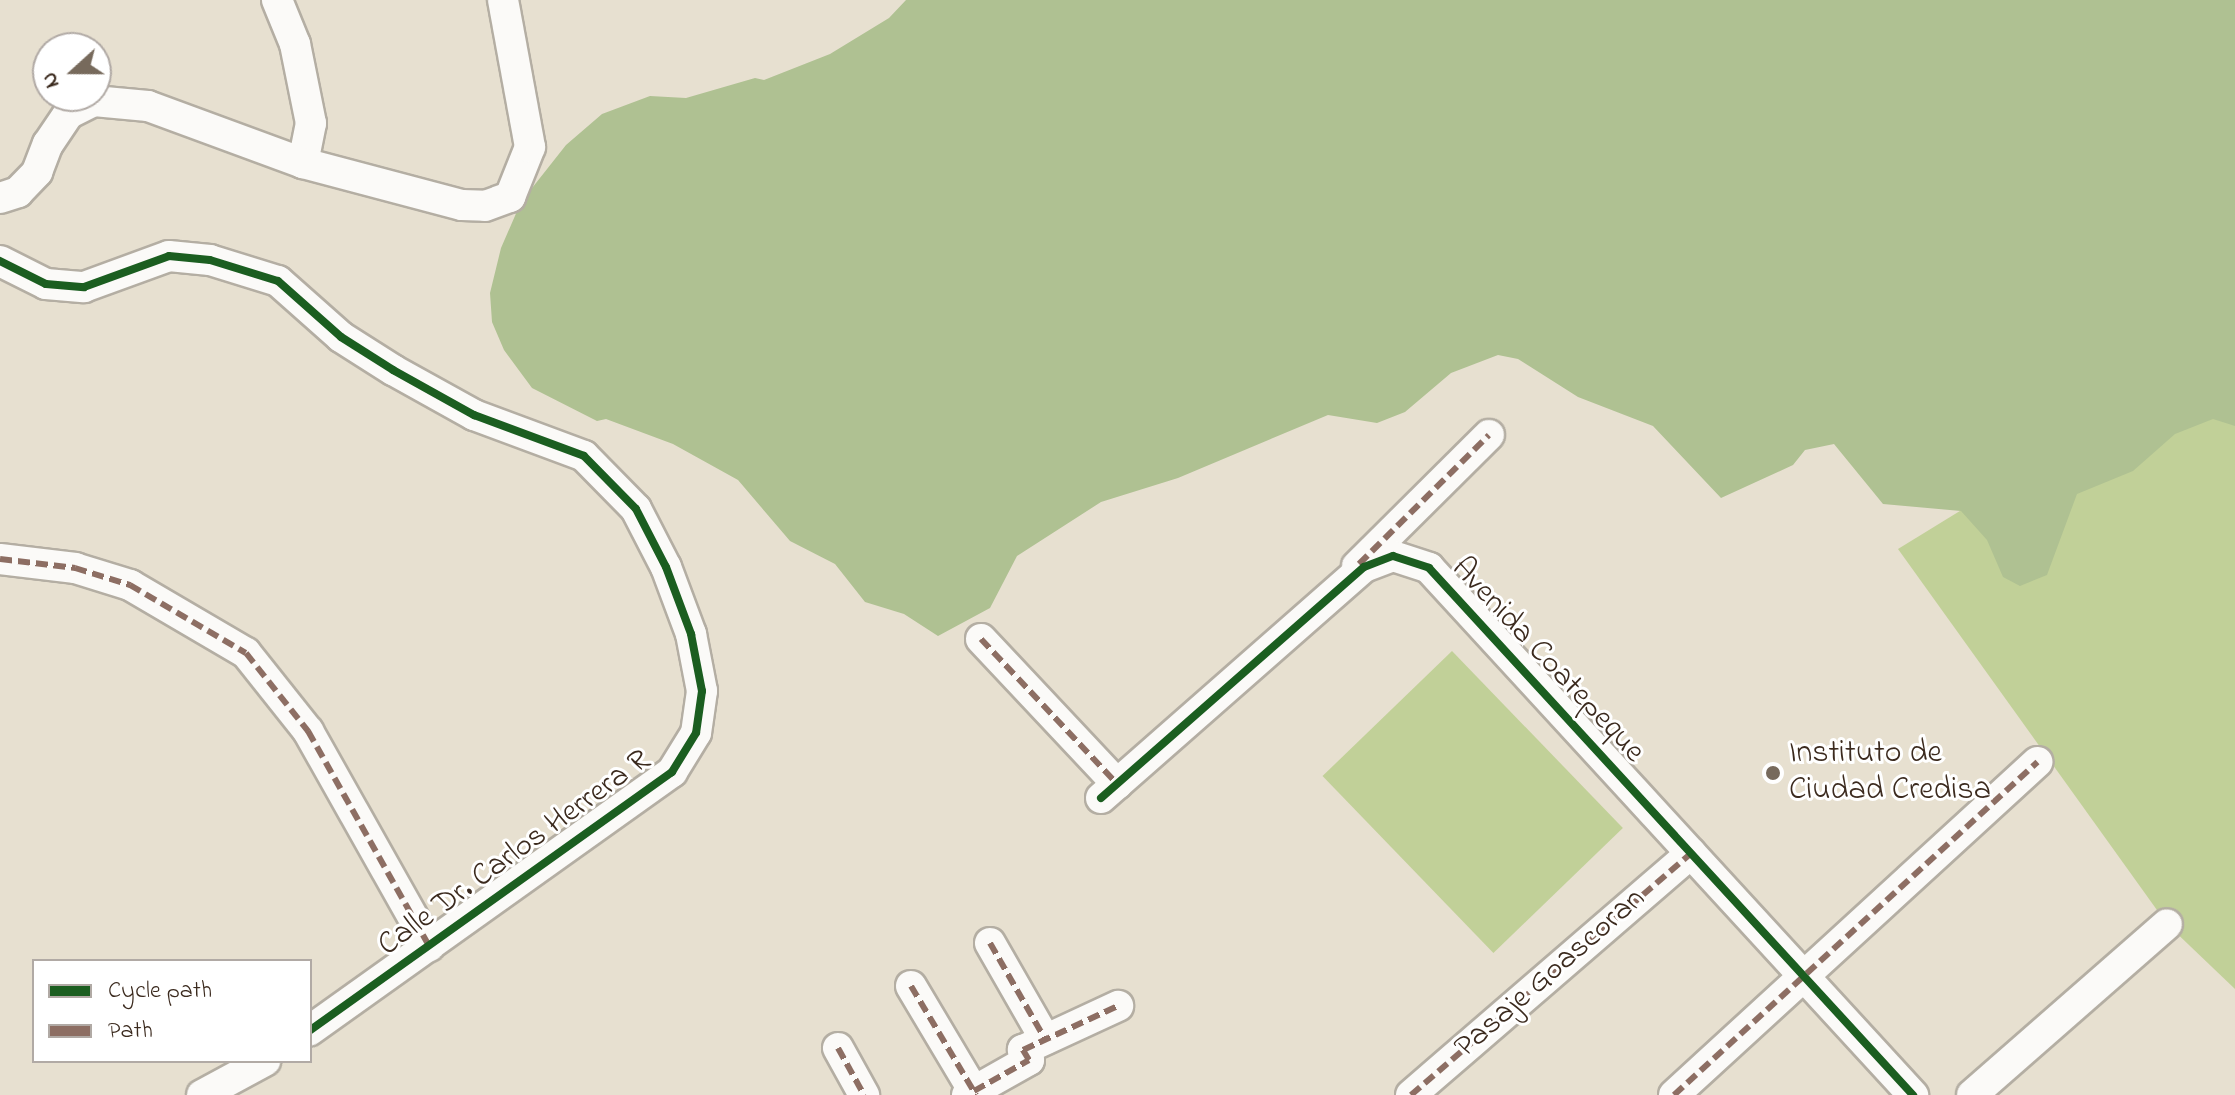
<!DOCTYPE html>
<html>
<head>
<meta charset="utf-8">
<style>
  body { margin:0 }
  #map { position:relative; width:2235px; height:1095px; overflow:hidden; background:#e7e0d0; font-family:"Indie Flower",sans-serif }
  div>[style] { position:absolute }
  .green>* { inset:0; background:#c1d098; transform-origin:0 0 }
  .forest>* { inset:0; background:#afc192 }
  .roads { filter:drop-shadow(2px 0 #b4aea3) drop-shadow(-2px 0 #b4aea3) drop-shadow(0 2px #b4aea3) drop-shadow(0 -2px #b4aea3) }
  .street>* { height:30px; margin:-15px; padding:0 15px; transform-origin:15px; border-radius:15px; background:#fbfaf8 }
  .quiet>* { height:6px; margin-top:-3px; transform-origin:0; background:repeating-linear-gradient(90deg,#8d6e63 0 12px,transparent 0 18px) }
  .cycleway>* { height:8px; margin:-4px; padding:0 4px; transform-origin:4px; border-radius:4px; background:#1b5e20 }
  .dots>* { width:22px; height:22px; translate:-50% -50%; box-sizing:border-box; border:4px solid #fff; border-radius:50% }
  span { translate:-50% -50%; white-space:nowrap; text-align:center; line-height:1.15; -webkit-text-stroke:6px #fff; paint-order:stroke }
  .street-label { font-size:32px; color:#3b2a1e }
  .poi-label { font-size:32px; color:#3b2a1e }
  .left { translate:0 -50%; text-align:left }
  .legend { position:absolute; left:32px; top:959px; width:280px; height:104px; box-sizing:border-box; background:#fff; border:2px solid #b1aaa5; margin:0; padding:10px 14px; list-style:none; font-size:24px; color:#3b2a1e }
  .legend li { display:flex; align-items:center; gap:16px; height:40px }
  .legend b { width:40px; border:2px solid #b1aaa5 }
  .north { position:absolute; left:32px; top:32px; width:80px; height:80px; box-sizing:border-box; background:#fff; border:2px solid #b1aaa5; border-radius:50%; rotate:249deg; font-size:22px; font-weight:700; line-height:32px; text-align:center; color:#3b2a1e }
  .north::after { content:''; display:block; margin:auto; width:28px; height:36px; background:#776a5c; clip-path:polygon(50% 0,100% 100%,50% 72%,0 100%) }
</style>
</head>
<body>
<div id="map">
  <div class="green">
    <div style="clip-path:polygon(2235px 342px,2235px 989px,2167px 924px,1898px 549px)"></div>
    <div style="left:1452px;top:651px;width:246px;height:180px;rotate:46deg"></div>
  </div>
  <div class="forest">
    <div style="clip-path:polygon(906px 0,2235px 0,2235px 426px,2213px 419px,2175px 434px,2133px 471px,2077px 494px,2047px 575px,2020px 586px,2003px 577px,1987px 540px,1961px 511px,1883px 504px,1834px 444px,1805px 450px,1793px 465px,1721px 498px,1653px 426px,1578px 397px,1518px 359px,1498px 355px,1451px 373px,1405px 412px,1377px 423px,1328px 415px,1178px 478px,1101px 502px,1017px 556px,990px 608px,938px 636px,904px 614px,865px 602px,835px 564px,790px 541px,738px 480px,673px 444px,606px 419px,597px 421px,532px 388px,504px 350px,492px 322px,490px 293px,501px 248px,521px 202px,566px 145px,602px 114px,650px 96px,686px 98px,755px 78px,764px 80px,830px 54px,889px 18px)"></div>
  </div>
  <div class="roads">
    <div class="street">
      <div style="left:277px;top:0;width:48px;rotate:67.8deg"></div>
      <div style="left:295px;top:44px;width:81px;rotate:78.6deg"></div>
      <div style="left:311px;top:123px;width:41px;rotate:101.3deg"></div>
      <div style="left:0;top:198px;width:19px;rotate:-18deg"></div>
      <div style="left:18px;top:192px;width:28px;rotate:-46deg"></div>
      <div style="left:37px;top:172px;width:30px;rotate:-69deg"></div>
      <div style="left:48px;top:144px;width:36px;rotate:-56deg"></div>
      <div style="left:68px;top:114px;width:29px;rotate:-27deg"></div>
      <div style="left:94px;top:101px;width:54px;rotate:5.3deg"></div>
      <div style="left:148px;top:106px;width:165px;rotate:20.2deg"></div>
      <div style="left:303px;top:163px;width:164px;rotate:14.8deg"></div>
      <div style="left:462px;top:205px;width:23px;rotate:2deg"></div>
      <div style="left:485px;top:206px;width:27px;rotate:-20deg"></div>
      <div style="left:510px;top:197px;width:54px;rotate:-68.2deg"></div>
      <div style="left:530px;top:147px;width:149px;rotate:-100.4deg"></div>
      <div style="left:0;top:261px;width:51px;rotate:26.6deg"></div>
      <div style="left:46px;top:284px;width:38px;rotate:5deg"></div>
      <div style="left:84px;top:287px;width:90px;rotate:-20deg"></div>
      <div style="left:169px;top:256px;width:41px;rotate:5.6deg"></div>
      <div style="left:210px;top:260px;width:71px;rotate:17.2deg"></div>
      <div style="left:278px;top:281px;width:84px;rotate:41.6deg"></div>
      <div style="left:341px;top:337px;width:62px;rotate:32.4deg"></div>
      <div style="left:393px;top:370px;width:93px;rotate:29.1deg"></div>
      <div style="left:474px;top:415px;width:117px;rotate:20.4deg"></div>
      <div style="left:584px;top:456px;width:74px;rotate:45.5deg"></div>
      <div style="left:636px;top:509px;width:65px;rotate:62.7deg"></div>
      <div style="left:666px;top:567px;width:72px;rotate:69.5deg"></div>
      <div style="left:691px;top:634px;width:58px;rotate:79.1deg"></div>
      <div style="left:702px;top:691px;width:42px;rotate:98.1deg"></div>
      <div style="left:696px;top:733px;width:46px;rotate:121.6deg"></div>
      <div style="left:672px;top:772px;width:445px;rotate:144.5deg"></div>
      <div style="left:0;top:559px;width:76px;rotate:6.8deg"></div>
      <div style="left:75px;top:568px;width:58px;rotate:17.2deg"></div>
      <div style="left:130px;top:585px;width:134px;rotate:30.4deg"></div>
      <div style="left:246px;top:653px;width:100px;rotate:51.5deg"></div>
      <div style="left:308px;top:731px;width:247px;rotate:60.6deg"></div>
      <div style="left:1357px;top:566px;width:186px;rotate:-44.8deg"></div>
      <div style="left:981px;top:639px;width:199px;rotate:46.8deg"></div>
      <div style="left:1101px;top:798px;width:350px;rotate:-41.3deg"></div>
      <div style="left:1364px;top:567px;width:31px;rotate:-21deg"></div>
      <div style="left:1393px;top:556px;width:38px;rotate:18deg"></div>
      <div style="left:1429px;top:568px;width:716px;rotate:47.44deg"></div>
      <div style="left:990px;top:943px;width:111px;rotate:60.2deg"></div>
      <div style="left:911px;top:986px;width:127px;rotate:59.2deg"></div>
      <div style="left:838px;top:1048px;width:54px;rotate:61deg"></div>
      <div style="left:202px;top:1095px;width:72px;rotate:-28.4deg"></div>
      <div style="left:967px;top:1095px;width:71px;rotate:-29.4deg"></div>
      <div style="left:1029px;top:1060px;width:12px;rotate:-121deg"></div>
      <div style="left:1023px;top:1050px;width:105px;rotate:-24.9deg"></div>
      <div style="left:1411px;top:1095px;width:370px;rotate:-40.8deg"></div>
      <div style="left:1674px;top:1095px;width:493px;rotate:-42.5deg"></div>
      <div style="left:1972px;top:1095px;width:259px;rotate:-41.2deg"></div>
    </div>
  </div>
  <div class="quiet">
    <div style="left:0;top:559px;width:76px;rotate:6.8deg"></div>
    <div style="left:75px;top:568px;width:58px;rotate:17.2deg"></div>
    <div style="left:130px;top:585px;width:134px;rotate:30.4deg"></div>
    <div style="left:246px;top:653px;width:100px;rotate:51.5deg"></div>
    <div style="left:308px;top:731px;width:247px;rotate:60.6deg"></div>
    <div style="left:1359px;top:564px;width:183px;rotate:-44.8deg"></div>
    <div style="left:981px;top:639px;width:199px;rotate:46.8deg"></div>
    <div style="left:990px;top:943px;width:111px;rotate:60.2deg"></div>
    <div style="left:911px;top:986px;width:127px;rotate:59.2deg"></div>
    <div style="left:838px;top:1048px;width:54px;rotate:61deg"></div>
    <div style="left:974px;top:1091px;width:63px;rotate:-29.4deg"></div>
    <div style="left:1029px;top:1060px;width:12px;rotate:-121deg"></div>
    <div style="left:1023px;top:1050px;width:105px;rotate:-24.9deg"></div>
    <div style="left:1411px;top:1095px;width:370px;rotate:-40.8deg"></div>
    <div style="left:1674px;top:1095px;width:493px;rotate:-42.5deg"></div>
  </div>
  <div class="cycleway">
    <div style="left:0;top:261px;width:51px;rotate:26.6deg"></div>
    <div style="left:46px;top:284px;width:38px;rotate:5deg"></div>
    <div style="left:84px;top:287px;width:90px;rotate:-20deg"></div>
    <div style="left:169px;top:256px;width:41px;rotate:5.6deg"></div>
    <div style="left:210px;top:260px;width:71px;rotate:17.2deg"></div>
    <div style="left:278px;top:281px;width:84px;rotate:41.6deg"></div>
    <div style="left:341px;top:337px;width:62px;rotate:32.4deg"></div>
    <div style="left:393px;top:370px;width:93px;rotate:29.1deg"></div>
    <div style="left:474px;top:415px;width:117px;rotate:20.4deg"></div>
    <div style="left:584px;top:456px;width:74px;rotate:45.5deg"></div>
    <div style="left:636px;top:509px;width:65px;rotate:62.7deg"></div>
    <div style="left:666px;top:567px;width:72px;rotate:69.5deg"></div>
    <div style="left:691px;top:634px;width:58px;rotate:79.1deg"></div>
    <div style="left:702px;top:691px;width:42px;rotate:98.1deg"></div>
    <div style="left:696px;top:733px;width:46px;rotate:121.6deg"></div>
    <div style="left:672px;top:772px;width:445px;rotate:144.5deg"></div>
    <div style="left:1101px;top:798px;width:350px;rotate:-41.3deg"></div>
    <div style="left:1364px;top:567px;width:31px;rotate:-21deg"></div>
    <div style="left:1393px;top:556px;width:38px;rotate:18deg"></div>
    <div style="left:1429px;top:568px;width:716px;rotate:47.44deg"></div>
  </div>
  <div class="dots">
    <div style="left:1773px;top:773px;background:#776a5c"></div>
  </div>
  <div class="street-label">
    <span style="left:1547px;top:661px;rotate:47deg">Avenida Coatepeque</span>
    <span style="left:515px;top:854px;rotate:-36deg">Calle Dr. Carlos Herrera R</span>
    <span style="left:1551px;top:974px;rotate:-41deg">Pasaje Goascoran</span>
  </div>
  <div class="poi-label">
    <span class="left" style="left:1789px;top:773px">Instituto de<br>Ciudad Credisa</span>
  </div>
  <ul class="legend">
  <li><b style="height:10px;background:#1b5e20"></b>Cycle path</li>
  <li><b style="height:10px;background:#8d6e63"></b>Path</li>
  </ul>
  <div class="north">N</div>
</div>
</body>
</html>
